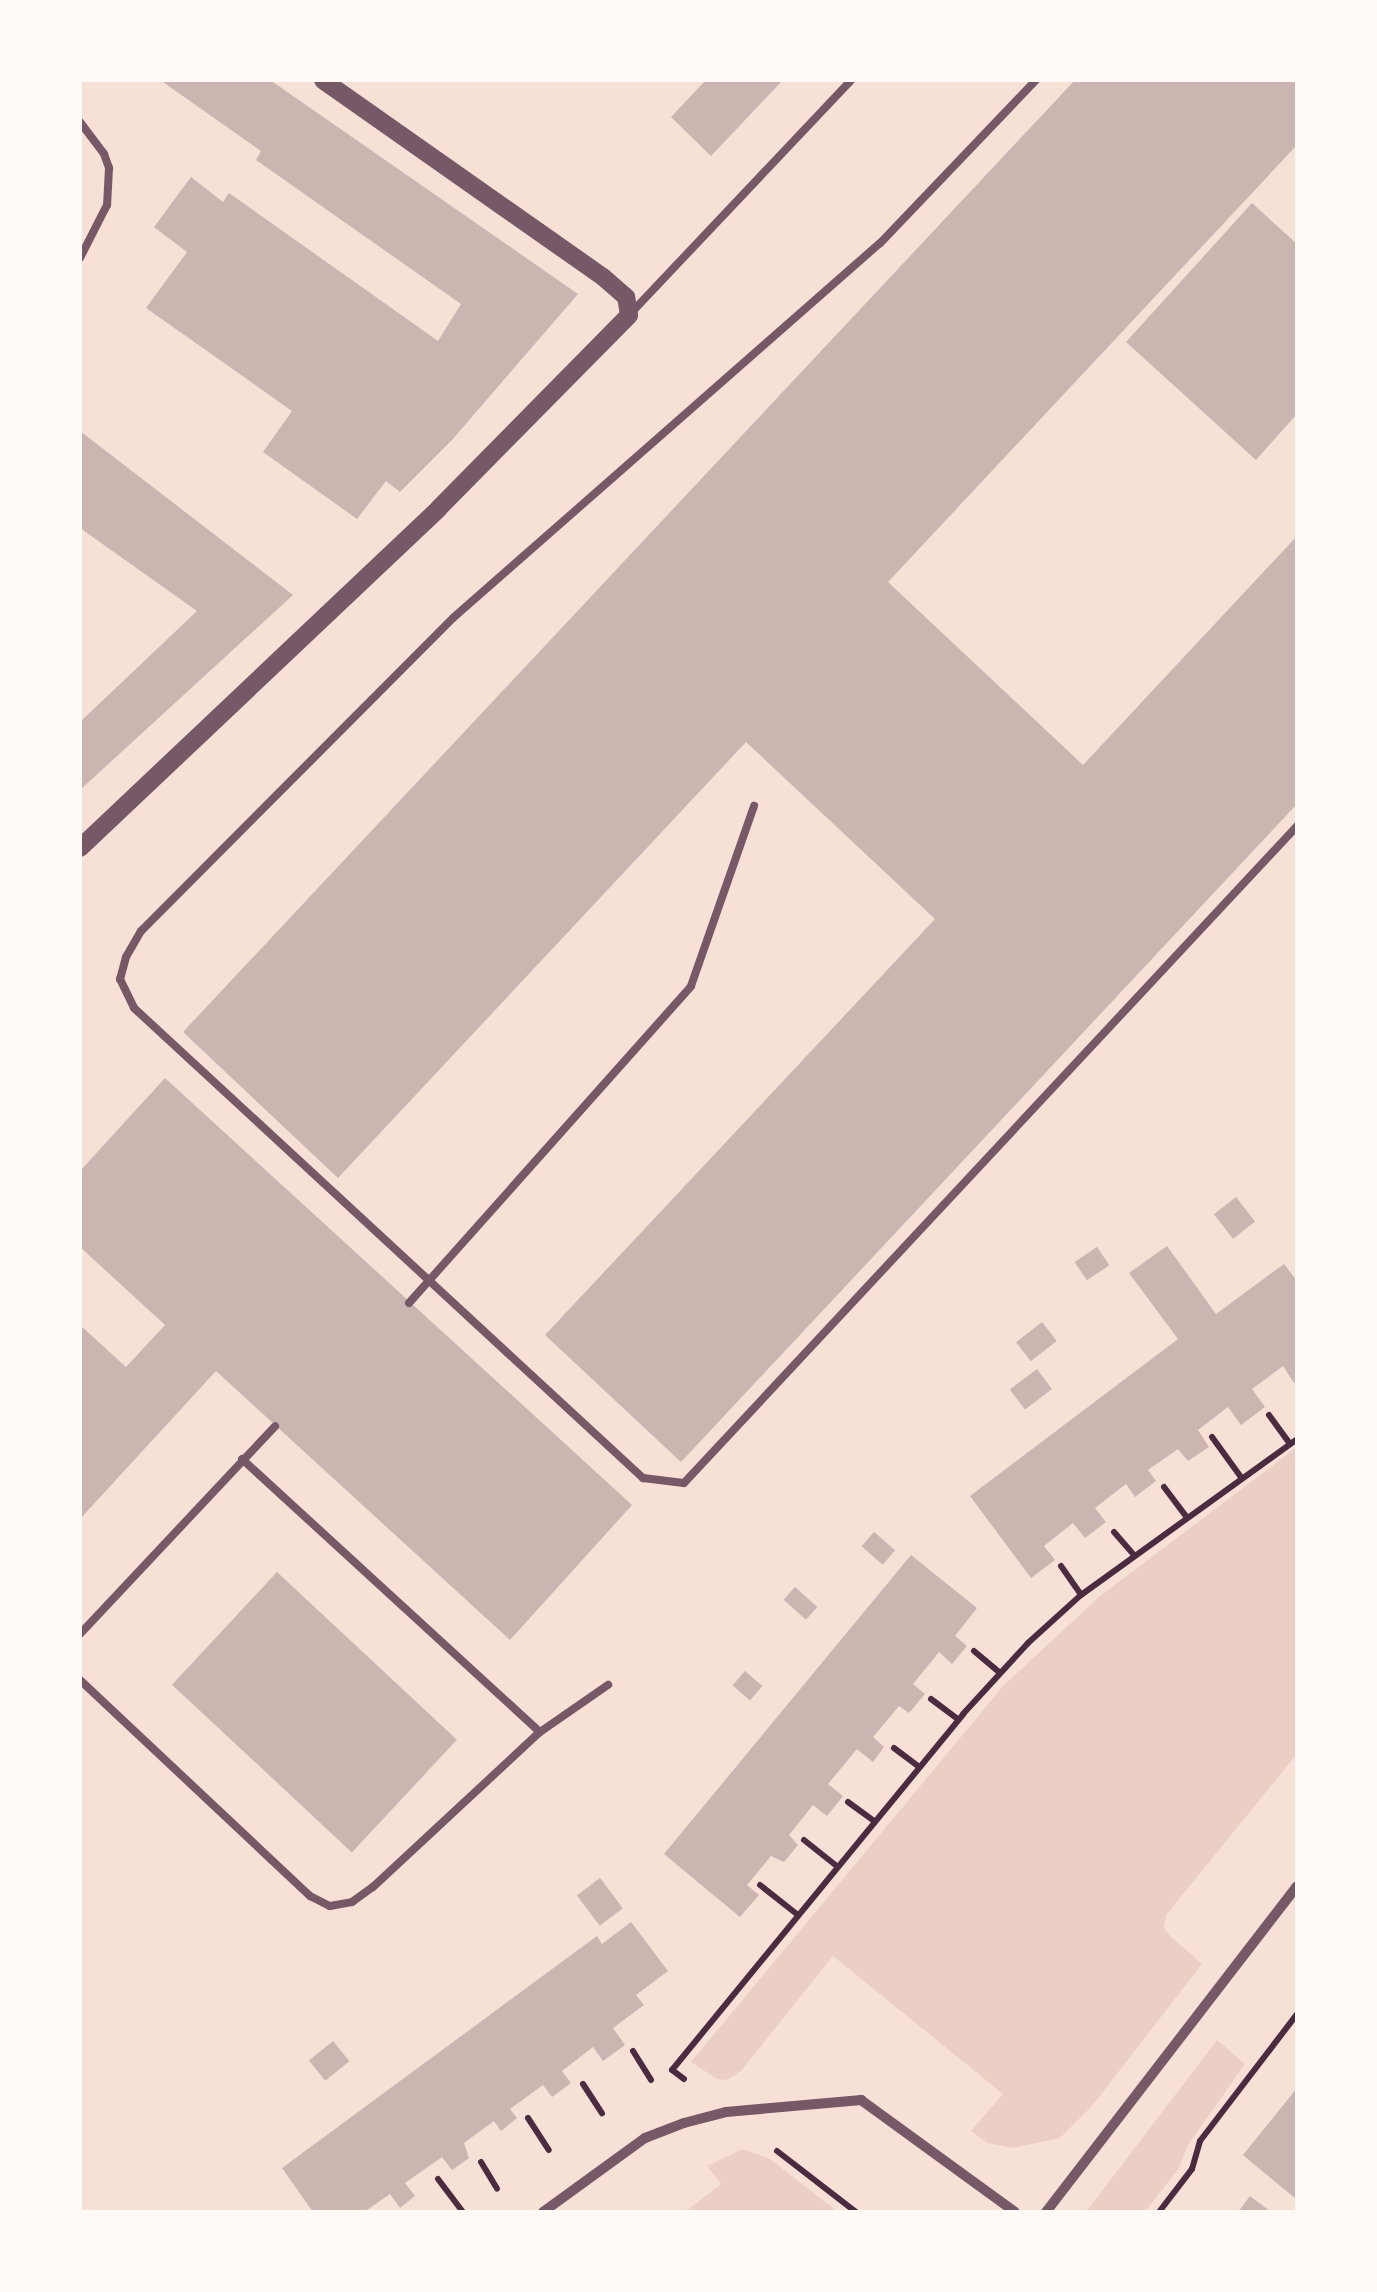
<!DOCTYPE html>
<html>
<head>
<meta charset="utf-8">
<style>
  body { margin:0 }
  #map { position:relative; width:1377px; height:2292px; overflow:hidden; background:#f7e1d7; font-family:"Playfair Display",serif }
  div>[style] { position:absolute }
  .green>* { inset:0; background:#ebcfc5 }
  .building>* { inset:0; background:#ccb4b1; transform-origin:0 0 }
  .path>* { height:6px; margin:-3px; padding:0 3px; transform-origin:3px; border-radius:3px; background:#4a2c40 }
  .service>* { height:8px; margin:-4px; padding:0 4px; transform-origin:4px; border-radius:4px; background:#755966 }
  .minor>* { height:10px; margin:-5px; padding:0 5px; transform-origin:5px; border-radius:5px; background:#755966 }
  .tertiary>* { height:18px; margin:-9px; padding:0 9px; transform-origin:9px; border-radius:9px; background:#755966 }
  span { translate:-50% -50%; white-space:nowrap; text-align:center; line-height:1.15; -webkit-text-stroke:8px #fffaf5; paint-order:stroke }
  .frame { position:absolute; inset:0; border:82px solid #fffaf5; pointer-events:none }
</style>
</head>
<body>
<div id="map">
  <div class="green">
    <div style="clip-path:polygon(1297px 1447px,1297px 1754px,1166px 1915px,1164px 1928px,1171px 1937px,1202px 1964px,1092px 2106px,1060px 2138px,1012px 2148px,988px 2143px,971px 2131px,1003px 2094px,833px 1956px,741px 2071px,727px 2080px,717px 2079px,691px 2062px,1004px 1685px,1099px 1597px)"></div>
    <div style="clip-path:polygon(1217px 2040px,1245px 2064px,1188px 2145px,1179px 2168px,1145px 2212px,1086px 2212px)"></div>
    <div style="clip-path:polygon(743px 2149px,770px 2159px,838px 2212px,685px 2212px,721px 2184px,707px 2166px)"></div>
  </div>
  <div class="building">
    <div style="clip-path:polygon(160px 80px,270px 80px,578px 294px,452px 440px,400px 492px,386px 481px,357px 519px,263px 452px,292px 411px,146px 308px,187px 252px,154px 227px,191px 177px,223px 202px,229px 193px,438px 341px,461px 304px,256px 160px,261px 151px)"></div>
    <div style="clip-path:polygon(706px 80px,783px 80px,711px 156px,671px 117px)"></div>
    <div style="clip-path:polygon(1075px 80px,1297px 80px,1297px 145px,888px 582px,1083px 765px,1297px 536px,1297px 804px,681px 1462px,545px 1335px,935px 919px,746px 742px,338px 1178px,183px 1032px)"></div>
    <div style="clip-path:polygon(1252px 203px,1297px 244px,1297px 414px,1256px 460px,1126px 342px)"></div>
    <div style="clip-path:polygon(80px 431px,293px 595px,80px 790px,80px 722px,197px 611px,80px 528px)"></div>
    <div style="clip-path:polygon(165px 1078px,632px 1505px,510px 1640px,216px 1371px,80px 1519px,80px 1325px,126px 1367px,165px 1325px,80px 1247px,80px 1171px)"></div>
    <div style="left:1236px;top:1197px;width:31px;height:28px;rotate:52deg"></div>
    <div style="clip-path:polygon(1167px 1246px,1216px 1314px,1284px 1264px,1297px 1281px,1297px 1381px,1294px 1383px,1283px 1366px,1252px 1389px,1265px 1407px,1241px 1425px,1228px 1407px,1198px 1430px,1209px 1447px,1188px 1461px,1178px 1449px,1148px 1470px,1156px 1481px,1135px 1497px,1126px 1484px,1095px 1508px,1106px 1522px,1085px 1538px,1073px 1523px,1044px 1546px,1055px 1560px,1031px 1578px,970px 1496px,1178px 1339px,1129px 1273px)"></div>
    <div style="left:1097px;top:1247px;width:22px;height:27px;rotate:56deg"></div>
    <div style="left:1042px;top:1322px;width:24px;height:33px;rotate:52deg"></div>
    <div style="left:1037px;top:1369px;width:25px;height:34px;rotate:53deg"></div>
    <div style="left:874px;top:1532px;width:28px;height:19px;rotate:41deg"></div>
    <div style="clip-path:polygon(911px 1555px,977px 1608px,955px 1636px,967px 1646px,952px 1664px,939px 1652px,913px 1684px,925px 1694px,909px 1713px,899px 1706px,873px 1737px,884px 1747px,873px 1762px,857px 1749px,828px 1784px,843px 1796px,827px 1816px,813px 1805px,789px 1835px,798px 1845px,784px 1862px,771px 1856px,747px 1885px,759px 1895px,740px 1917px,664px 1854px)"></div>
    <div style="left:277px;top:1572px;width:246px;height:154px;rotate:43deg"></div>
    <div style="left:795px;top:1587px;width:30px;height:17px;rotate:42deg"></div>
    <div style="left:745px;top:1671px;width:23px;height:19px;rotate:41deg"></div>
    <div style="left:600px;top:1878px;width:38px;height:29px;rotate:53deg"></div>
    <div style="clip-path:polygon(631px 1922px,668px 1971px,636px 1995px,644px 2005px,613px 2028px,625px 2045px,603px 2061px,593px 2047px,562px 2071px,571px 2083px,552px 2097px,543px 2085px,510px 2109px,517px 2118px,501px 2131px,494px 2121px,464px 2143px,469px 2158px,452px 2170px,442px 2157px,405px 2183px,415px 2196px,400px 2208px,390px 2194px,364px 2212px,313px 2212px,282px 2168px,597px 1936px,602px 1944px)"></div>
    <div style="left:333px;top:2041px;width:26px;height:31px;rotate:51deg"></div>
    <div style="clip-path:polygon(1297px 2088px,1297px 2200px,1243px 2155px)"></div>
    <div style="clip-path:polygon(1250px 2196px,1271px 2212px,1238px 2212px)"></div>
  </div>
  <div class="path">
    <div style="left:1269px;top:1415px;width:36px;rotate:54deg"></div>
    <div style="left:1212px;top:1437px;width:49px;rotate:54.1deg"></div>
    <div style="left:1164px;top:1487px;width:38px;rotate:53deg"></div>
    <div style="left:1114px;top:1532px;width:30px;rotate:49deg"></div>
    <div style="left:1061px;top:1566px;width:35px;rotate:55deg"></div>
    <div style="left:974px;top:1651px;width:34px;rotate:40deg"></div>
    <div style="left:931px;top:1699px;width:34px;rotate:37deg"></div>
    <div style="left:894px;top:1748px;width:31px;rotate:37deg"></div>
    <div style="left:848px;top:1802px;width:32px;rotate:36deg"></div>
    <div style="left:804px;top:1840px;width:43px;rotate:38.5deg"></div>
    <div style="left:760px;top:1885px;width:48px;rotate:38.3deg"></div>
    <div style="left:633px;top:2051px;width:34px;rotate:58deg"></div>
    <div style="left:684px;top:2079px;width:15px;rotate:-143deg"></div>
    <div style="left:672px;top:2070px;width:460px;rotate:-50.7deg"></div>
    <div style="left:963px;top:1714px;width:96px;rotate:-47.5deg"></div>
    <div style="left:1028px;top:1643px;width:72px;rotate:-42.2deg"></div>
    <div style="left:1081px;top:1595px;width:266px;rotate:-35.8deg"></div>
    <div style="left:583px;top:2084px;width:35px;rotate:57deg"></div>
    <div style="left:528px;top:2118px;width:38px;rotate:57deg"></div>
    <div style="left:777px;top:2151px;width:100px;rotate:37.7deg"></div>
    <div style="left:481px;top:2162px;width:31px;rotate:59deg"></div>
    <div style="left:438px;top:2179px;width:41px;rotate:52.9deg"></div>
    <div style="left:1159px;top:2212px;width:54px;rotate:-52.5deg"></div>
    <div style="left:1192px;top:2169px;width:29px;rotate:-74deg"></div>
    <div style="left:1200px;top:2141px;width:160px;rotate:-52.6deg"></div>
  </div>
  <div class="service">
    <div style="left:1036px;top:80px;width:226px;rotate:133.7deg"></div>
    <div style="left:880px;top:243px;width:568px;rotate:138.71deg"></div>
    <div style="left:453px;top:618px;width:442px;rotate:134.9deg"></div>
    <div style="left:141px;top:931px;width:30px;rotate:120deg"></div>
    <div style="left:126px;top:957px;width:23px;rotate:105deg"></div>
    <div style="left:120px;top:979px;width:32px;rotate:64deg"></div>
    <div style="left:134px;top:1008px;width:693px;rotate:42.72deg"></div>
    <div style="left:643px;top:1478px;width:41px;rotate:7deg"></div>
    <div style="left:684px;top:1483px;width:899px;rotate:-46.98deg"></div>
    <div style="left:80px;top:122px;width:40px;rotate:53deg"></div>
    <div style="left:104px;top:154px;width:15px;rotate:70deg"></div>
    <div style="left:109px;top:168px;width:37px;rotate:93deg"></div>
    <div style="left:107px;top:205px;width:59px;rotate:117deg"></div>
    <div style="left:631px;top:313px;width:320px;rotate:-46.6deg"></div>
    <div style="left:409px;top:1303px;width:424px;rotate:-48.3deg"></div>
    <div style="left:691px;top:986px;width:191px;rotate:-70.7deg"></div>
    <div style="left:242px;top:1459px;width:404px;rotate:42.5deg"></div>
    <div style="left:80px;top:1634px;width:285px;rotate:-46.8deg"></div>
    <div style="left:80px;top:1680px;width:316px;rotate:43.2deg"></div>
    <div style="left:310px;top:1896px;width:22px;rotate:27deg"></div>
    <div style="left:330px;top:1906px;width:22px;rotate:-10deg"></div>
    <div style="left:352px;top:1902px;width:26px;rotate:-36deg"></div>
    <div style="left:373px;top:1887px;width:228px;rotate:-42.9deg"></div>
    <div style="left:540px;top:1732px;width:83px;rotate:-34.7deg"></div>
  </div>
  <div class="minor">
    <div style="left:543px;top:2212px;width:126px;rotate:-36deg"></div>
    <div style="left:645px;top:2138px;width:42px;rotate:-21deg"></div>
    <div style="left:684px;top:2123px;width:43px;rotate:-14.7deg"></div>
    <div style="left:726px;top:2112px;width:136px;rotate:-5.1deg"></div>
    <div style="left:861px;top:2100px;width:190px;rotate:36deg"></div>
    <div style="left:1046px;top:2212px;width:411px;rotate:-52.4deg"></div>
  </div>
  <div class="tertiary">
    <div style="left:80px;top:848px;width:493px;rotate:-43.4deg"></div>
    <div style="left:438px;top:509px;width:272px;rotate:-45.4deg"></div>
    <div style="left:629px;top:315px;width:18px;rotate:-99deg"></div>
    <div style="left:626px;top:297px;width:30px;rotate:-139deg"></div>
    <div style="left:603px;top:277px;width:342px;rotate:-144.9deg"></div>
  </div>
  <div class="frame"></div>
</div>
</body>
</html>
